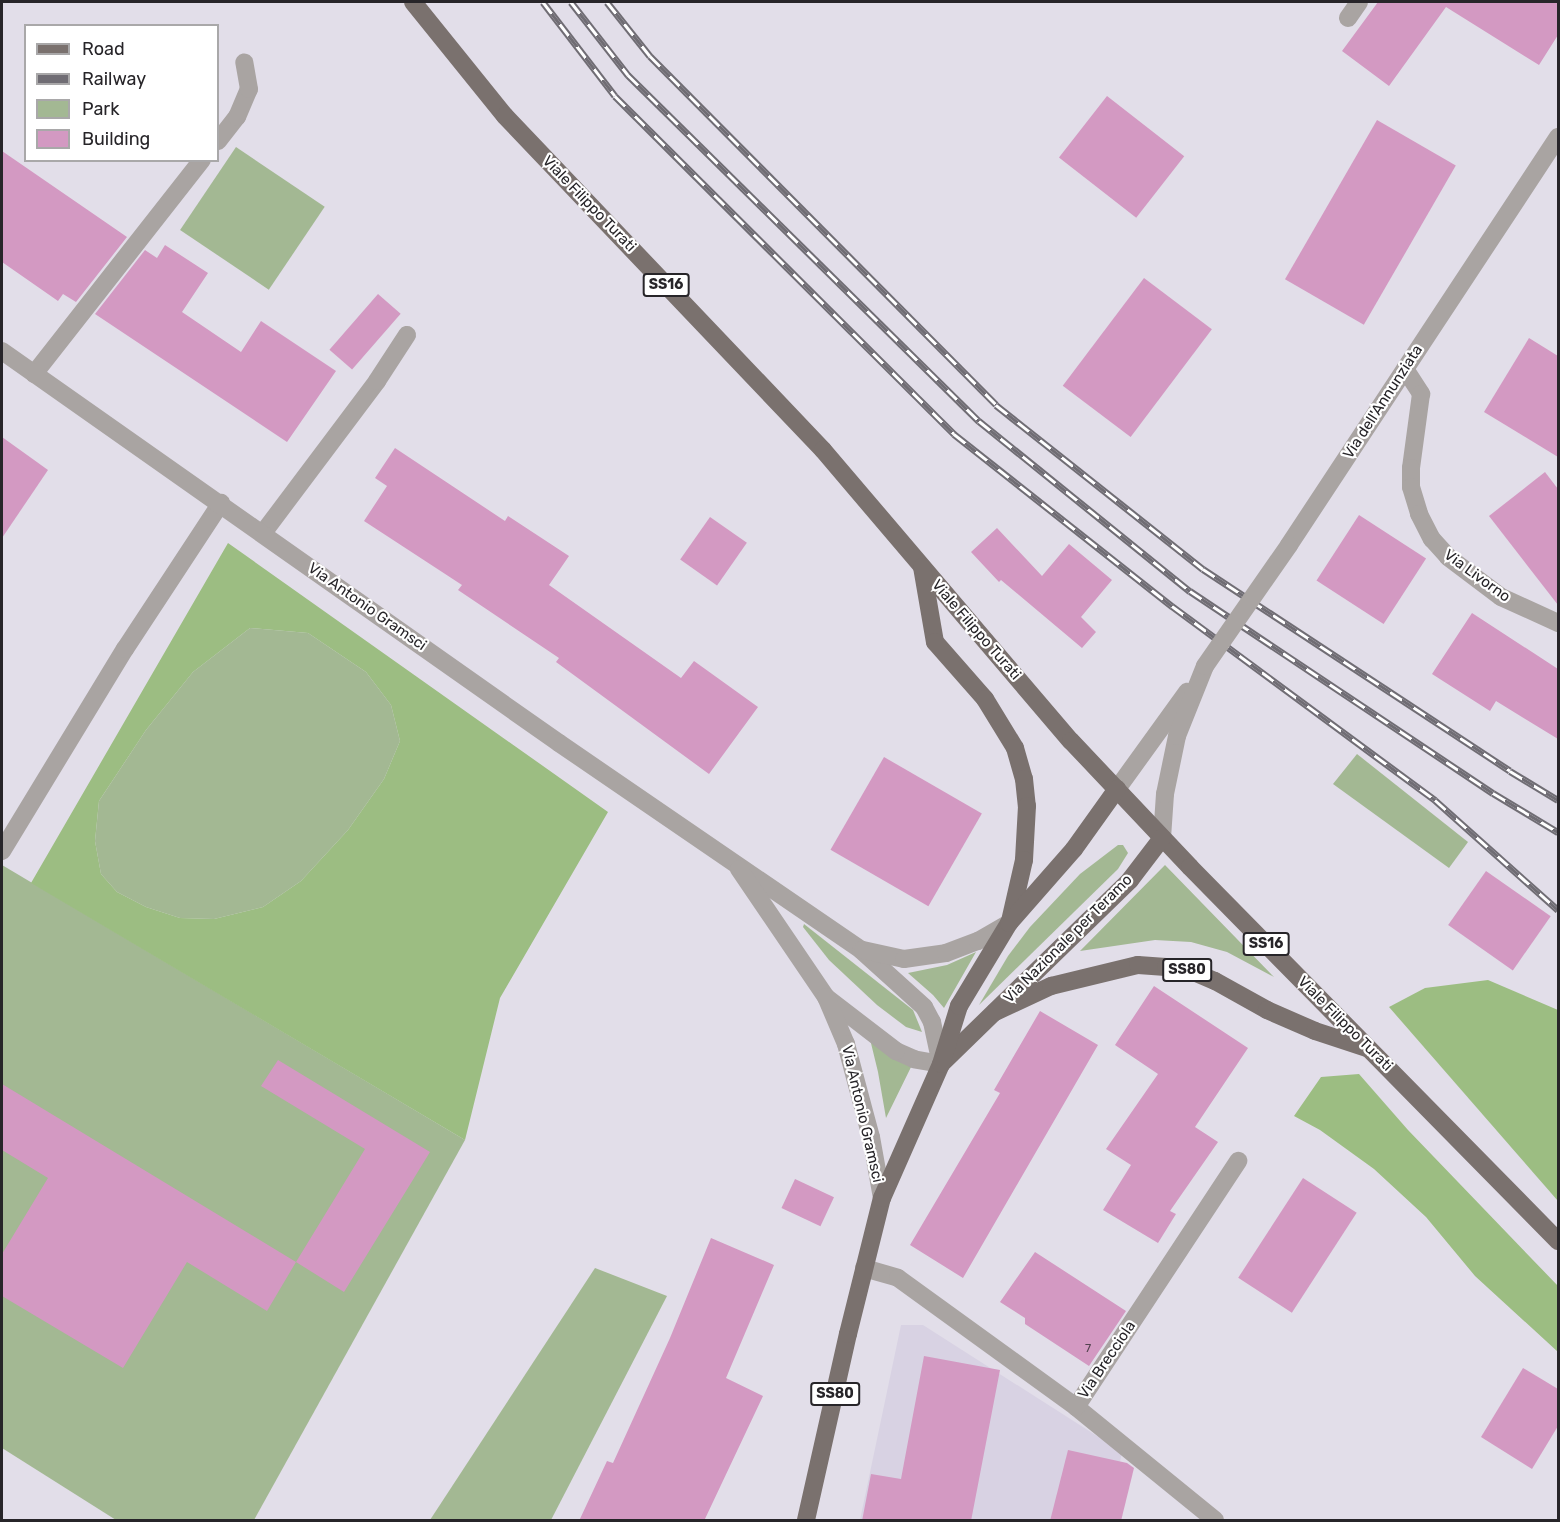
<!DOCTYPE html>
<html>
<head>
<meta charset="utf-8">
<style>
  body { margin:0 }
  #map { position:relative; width:1560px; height:1522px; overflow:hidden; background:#e2dee9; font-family:Rubik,sans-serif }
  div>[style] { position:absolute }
  .built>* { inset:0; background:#d8d2e3 }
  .green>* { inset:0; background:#a3b893; transform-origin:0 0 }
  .forest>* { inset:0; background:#9cbd82 }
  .building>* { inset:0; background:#d399c2; transform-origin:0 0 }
  .service>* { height:18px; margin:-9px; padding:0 9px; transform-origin:9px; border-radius:9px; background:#a9a4a2 }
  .minor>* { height:18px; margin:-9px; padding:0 9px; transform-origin:9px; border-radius:9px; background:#a9a4a2 }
  .tertiary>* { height:18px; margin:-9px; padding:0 9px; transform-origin:9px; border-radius:9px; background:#a9a4a2 }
  .primary>* { height:18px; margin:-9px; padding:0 9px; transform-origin:9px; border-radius:9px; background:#7a716e }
  .rail>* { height:7px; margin-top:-3.5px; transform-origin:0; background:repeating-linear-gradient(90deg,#fff 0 14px,#706d74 0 28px); box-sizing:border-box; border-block:2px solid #706d74 }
  .tertiary-bridge>* { height:18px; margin:-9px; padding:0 9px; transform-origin:9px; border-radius:9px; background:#a9a4a2 }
  span { translate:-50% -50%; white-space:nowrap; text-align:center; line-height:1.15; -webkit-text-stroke:4.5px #fff; paint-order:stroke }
  .number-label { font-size:12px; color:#52424f }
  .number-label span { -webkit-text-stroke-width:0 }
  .shield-label span { padding:2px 4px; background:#fff; border:2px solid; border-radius:4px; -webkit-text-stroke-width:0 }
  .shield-label { font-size:14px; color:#272529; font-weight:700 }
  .street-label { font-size:15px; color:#272529 }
  .frame { position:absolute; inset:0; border:3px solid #272529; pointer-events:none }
  .legend { position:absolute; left:24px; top:24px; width:195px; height:138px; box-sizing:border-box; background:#fff; border:2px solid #a9a8a9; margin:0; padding:8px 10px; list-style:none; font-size:18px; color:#272529 }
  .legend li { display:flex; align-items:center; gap:12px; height:30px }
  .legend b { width:30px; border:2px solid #a9a8a9 }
</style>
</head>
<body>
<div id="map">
  <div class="built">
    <div style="clip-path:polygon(901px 1325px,923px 1325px,1122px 1452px,1108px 1520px,860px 1520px)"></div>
  </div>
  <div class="green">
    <div style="left:236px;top:147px;width:107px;height:100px;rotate:34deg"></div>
    <div style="clip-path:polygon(250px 628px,308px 633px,366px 672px,391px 705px,400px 741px,384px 779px,348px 830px,301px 881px,263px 907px,214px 919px,180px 918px,146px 907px,117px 892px,101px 874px,95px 841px,99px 801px,146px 730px,193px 672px)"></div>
    <div style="clip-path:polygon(1357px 754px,1468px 842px,1449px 868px,1333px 784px)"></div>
    <div style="clip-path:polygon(1118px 845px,1123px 845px,1128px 853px,1118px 869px,979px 1005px,1008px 956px,1030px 927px,1080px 874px)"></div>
    <div style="clip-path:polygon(2px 865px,465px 1140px,254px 1520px,116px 1520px,2px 1448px)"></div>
    <div style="clip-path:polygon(1165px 865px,1274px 977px,1227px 952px,1191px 942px,1155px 940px,1080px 951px)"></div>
    <div style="clip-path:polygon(804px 924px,913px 1010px,922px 1032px,906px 1027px,877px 1005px,829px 960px,803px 927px)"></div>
    <div style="clip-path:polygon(976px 952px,944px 1008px,933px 995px,908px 973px,947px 965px)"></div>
    <div style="clip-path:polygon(869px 1035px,914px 1061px,886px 1118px,878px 1072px)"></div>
    <div style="clip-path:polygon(595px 1268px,667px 1296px,551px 1520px,430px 1520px)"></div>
  </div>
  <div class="forest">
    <div style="clip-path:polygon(evenodd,228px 543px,608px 812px,500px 998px,465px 1140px,31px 883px,228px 543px,250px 628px,308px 633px,366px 672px,391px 705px,400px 741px,384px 779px,348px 830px,301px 881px,263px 907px,214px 919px,180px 918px,146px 907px,117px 892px,101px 874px,95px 841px,99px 801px,146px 730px,193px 672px,250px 628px)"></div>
    <div style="clip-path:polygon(1488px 980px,1558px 1010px,1558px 1201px,1389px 1007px,1425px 988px)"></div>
    <div style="clip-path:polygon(1359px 1074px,1408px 1130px,1558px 1286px,1558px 1352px,1475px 1276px,1426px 1217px,1374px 1169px,1320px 1130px,1294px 1116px,1321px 1077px)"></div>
  </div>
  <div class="building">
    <div style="clip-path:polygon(1378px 2px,1558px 2px,1558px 35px,1539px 65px,1446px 7px,1389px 86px,1342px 51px)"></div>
    <div style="left:1107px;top:96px;width:98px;height:78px;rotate:38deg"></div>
    <div style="left:1377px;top:120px;width:91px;height:184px;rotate:30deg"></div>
    <div style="clip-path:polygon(2px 151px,127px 237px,76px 302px,63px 294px,58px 301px,2px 262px)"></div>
    <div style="clip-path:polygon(165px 245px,208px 273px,182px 312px,241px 352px,261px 321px,336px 371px,287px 442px,95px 314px,145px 250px,157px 258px)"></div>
    <div style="left:1144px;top:278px;width:85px;height:135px;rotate:37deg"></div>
    <div style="left:378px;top:294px;width:30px;height:74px;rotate:41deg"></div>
    <div style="clip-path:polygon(1529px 338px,1558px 356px,1558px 457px,1484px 412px)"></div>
    <div style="clip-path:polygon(2px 437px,48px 470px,2px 538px)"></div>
    <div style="clip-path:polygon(395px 448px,505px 521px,508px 516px,569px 556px,549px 585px,681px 678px,694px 661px,758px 707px,709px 774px,556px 662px,559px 658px,458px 590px,462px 585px,364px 521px,387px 486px,375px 478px)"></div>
    <div style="clip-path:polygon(1545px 472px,1558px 489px,1558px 605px,1489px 516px)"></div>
    <div style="left:1359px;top:515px;width:80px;height:78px;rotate:33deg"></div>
    <div style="left:710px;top:517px;width:45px;height:52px;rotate:35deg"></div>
    <div style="clip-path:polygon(997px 528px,1042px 576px,1069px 544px,1112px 580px,1081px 617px,1096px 632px,1082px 648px,1001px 580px,999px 582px,971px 552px)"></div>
    <div style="clip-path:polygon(1472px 613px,1558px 669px,1558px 739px,1496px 701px,1490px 711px,1432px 674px)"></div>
    <div style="left:884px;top:757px;width:113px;height:107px;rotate:30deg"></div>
    <div style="left:1486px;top:871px;width:79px;height:66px;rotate:35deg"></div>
    <div style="clip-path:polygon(1154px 986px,1248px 1048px,1195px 1127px,1218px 1142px,1170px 1211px,1176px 1214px,1158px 1243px,1103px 1210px,1131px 1165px,1106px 1149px,1158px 1074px,1115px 1045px)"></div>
    <div style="clip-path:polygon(1040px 1011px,1098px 1045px,963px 1278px,910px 1245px,1000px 1093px,994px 1090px)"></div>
    <div style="clip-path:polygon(278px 1060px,430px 1152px,344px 1292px,296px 1262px,365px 1149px,261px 1086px)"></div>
    <div style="clip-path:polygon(2px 1084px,296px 1262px,267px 1311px,187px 1262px,123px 1368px,2px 1296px,2px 1254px,48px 1178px,2px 1150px)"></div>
    <div style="left:1303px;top:1178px;width:64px;height:119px;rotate:33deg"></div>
    <div style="left:795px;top:1179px;width:43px;height:32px;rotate:25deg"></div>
    <div style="clip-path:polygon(711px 1238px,774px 1265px,726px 1378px,763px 1396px,704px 1521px,579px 1521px,607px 1461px,613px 1463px,670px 1338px)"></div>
    <div style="clip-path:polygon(1035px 1252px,1126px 1311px,1089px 1366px,1025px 1324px,1025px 1318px,1000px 1302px)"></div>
    <div style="clip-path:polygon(924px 1356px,1000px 1370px,971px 1521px,862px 1521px,871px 1474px,901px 1479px)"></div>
    <div style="clip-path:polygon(1523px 1368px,1558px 1389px,1558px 1426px,1532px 1469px,1481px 1437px)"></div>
    <div style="clip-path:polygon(1068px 1450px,1127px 1463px,1134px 1468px,1121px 1521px,1050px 1521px)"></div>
  </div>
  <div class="service">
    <div style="left:218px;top:141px;width:31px;rotate:-52deg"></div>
    <div style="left:237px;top:117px;width:30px;rotate:-67deg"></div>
    <div style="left:249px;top:89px;width:27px;rotate:-100deg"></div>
    <div style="left:34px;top:374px;width:272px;rotate:-51.9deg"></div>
    <div style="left:263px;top:533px;width:190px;rotate:-53.1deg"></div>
    <div style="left:377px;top:381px;width:55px;rotate:-56.9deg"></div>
    <div style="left:2px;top:851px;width:237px;rotate:-58.7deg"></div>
    <div style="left:125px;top:649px;width:175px;rotate:-56.7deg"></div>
    <div style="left:1076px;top:1407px;width:179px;rotate:39.1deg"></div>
  </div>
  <div class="minor">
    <div style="left:1348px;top:18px;width:19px;rotate:-55deg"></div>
    <div style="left:1405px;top:369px;width:30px;rotate:57deg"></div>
    <div style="left:1421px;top:394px;width:75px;rotate:97.7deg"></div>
    <div style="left:1411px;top:468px;width:19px;rotate:90deg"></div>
    <div style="left:1411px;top:487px;width:28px;rotate:73deg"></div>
    <div style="left:1419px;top:514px;width:28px;rotate:63deg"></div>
    <div style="left:1432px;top:539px;width:24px;rotate:48deg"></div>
    <div style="left:1448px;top:557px;width:66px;rotate:37deg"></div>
    <div style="left:1501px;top:597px;width:63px;rotate:24.5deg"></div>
    <div style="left:864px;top:1268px;width:35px;rotate:16deg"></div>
    <div style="left:898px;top:1278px;width:220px;rotate:35.9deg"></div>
    <div style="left:1076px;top:1407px;width:295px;rotate:-56.6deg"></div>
  </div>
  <div class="tertiary">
    <div style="left:2px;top:351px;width:681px;rotate:35.14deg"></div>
    <div style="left:559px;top:743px;width:366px;rotate:34.4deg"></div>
    <div style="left:861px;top:950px;width:85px;rotate:42.1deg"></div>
    <div style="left:924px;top:1007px;width:17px;rotate:62deg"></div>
    <div style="left:932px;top:1022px;width:43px;rotate:77.9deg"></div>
    <div style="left:941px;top:1064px;width:27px;rotate:-170deg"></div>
    <div style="left:914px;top:1059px;width:20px;rotate:-156deg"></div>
    <div style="left:896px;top:1051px;width:88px;rotate:-142.4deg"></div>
    <div style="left:1289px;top:545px;width:489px;rotate:-56.6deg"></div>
    <div style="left:1117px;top:789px;width:120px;rotate:-54.2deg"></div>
    <div style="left:1162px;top:838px;width:44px;rotate:-86.1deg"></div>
    <div style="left:1165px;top:794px;width:59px;rotate:-78.3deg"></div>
    <div style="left:1177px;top:736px;width:75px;rotate:-68.2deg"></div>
    <div style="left:739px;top:869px;width:155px;rotate:55.8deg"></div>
    <div style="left:826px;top:997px;width:51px;rotate:66.9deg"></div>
    <div style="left:846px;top:1044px;width:96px;rotate:75deg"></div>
    <div style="left:871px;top:1137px;width:62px;rotate:79.8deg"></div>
    <div style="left:863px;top:950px;width:42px;rotate:12.4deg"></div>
    <div style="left:904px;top:959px;width:42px;rotate:-8.1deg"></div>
    <div style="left:946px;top:953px;width:34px;rotate:-21deg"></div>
    <div style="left:978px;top:941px;width:36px;rotate:-30deg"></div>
  </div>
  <div class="primary">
    <div style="left:413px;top:2px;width:146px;rotate:51.1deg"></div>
    <div style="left:505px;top:116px;width:461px;rotate:46.4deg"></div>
    <div style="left:823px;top:450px;width:382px;rotate:49.6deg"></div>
    <div style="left:1071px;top:741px;width:173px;rotate:46.6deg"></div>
    <div style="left:1190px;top:867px;width:525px;rotate:45.46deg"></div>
    <div style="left:922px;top:567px;width:76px;rotate:80.2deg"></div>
    <div style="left:935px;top:642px;width:76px;rotate:48.7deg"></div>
    <div style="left:985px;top:699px;width:57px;rotate:58.5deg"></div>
    <div style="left:1015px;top:748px;width:32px;rotate:74deg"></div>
    <div style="left:1024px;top:779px;width:27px;rotate:84deg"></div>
    <div style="left:1027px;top:806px;width:54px;rotate:93.2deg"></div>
    <div style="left:1024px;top:860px;width:63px;rotate:102.9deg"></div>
    <div style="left:995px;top:1012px;width:62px;rotate:-24.9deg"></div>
    <div style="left:1051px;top:986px;width:89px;rotate:-13.6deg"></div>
    <div style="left:1138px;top:965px;width:28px;rotate:4deg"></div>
    <div style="left:1166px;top:967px;width:23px;rotate:7deg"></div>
    <div style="left:1189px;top:970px;width:28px;rotate:23deg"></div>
    <div style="left:1215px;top:981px;width:60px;rotate:29.1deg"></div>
    <div style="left:1267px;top:1010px;width:52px;rotate:23.6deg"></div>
    <div style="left:1315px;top:1031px;width:55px;rotate:18.1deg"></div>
    <div style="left:942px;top:1063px;width:262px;rotate:-44.2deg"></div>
    <div style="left:1130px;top:880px;width:53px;rotate:-52.7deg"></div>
    <div style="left:806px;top:1520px;width:191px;rotate:-77.3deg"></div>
    <div style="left:848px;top:1334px;width:140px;rotate:-76deg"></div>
    <div style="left:882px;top:1198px;width:146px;rotate:-66.2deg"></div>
    <div style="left:941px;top:1064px;width:61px;rotate:-72.8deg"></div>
    <div style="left:959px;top:1006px;width:97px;rotate:-58.9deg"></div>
    <div style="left:1009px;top:923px;width:98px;rotate:-48.7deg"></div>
    <div style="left:1074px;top:849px;width:74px;rotate:-54.4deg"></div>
  </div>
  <div class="rail">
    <div style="left:543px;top:2px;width:118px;rotate:52.5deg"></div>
    <div style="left:615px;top:96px;width:479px;rotate:44.9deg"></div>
    <div style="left:954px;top:434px;width:278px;rotate:38.3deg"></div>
    <div style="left:1172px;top:606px;width:327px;rotate:36.4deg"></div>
    <div style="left:1435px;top:800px;width:165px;rotate:41.8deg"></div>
    <div style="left:571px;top:2px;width:93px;rotate:52deg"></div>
    <div style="left:628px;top:75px;width:493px;rotate:44.6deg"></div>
    <div style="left:979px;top:421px;width:271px;rotate:38.9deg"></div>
    <div style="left:1190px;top:591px;width:364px;rotate:33.7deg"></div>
    <div style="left:1493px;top:793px;width:76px;rotate:31deg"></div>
    <div style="left:607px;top:2px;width:69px;rotate:51.5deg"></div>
    <div style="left:650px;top:56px;width:491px;rotate:45.2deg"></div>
    <div style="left:996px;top:405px;width:264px;rotate:38.4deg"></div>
    <div style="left:1203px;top:569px;width:367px;rotate:33.3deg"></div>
    <div style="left:1510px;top:771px;width:56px;rotate:31.1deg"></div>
  </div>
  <div class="tertiary-bridge">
    <div style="left:1205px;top:666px;width:147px;rotate:-55.2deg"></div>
  </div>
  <div class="number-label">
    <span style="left:1088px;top:1349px">7</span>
  </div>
  <div class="shield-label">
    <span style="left:666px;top:285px">SS16</span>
    <span style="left:1266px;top:944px">SS16</span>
    <span style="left:1187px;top:970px">SS80</span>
    <span style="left:835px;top:1394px">SS80</span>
  </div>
  <div class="street-label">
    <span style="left:589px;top:204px;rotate:46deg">Viale Filippo Turati</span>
    <span style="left:1383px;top:402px;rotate:-57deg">Via dell'Annunziata</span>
    <span style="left:1477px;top:576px;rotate:36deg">Via Livorno</span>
    <span style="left:367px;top:607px;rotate:35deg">Via Antonio Gramsci</span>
    <span style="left:976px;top:630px;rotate:49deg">Viale Filippo Turati</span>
    <span style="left:1068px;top:939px;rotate:-45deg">Via Nazionale per Teramo</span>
    <span style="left:1345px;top:1024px;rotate:45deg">Viale Filippo Turati</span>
    <span style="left:862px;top:1114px;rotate:77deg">Via Antonio Gramsci</span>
    <span style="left:1107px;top:1360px;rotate:-56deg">Via Brecciola</span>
  </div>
  <div class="frame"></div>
  <ul class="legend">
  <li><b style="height:8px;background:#7a716e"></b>Road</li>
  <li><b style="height:8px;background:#706d74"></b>Railway</li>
  <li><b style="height:16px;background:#a3b893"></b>Park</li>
  <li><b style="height:16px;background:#d399c2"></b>Building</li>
  </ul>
</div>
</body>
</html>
